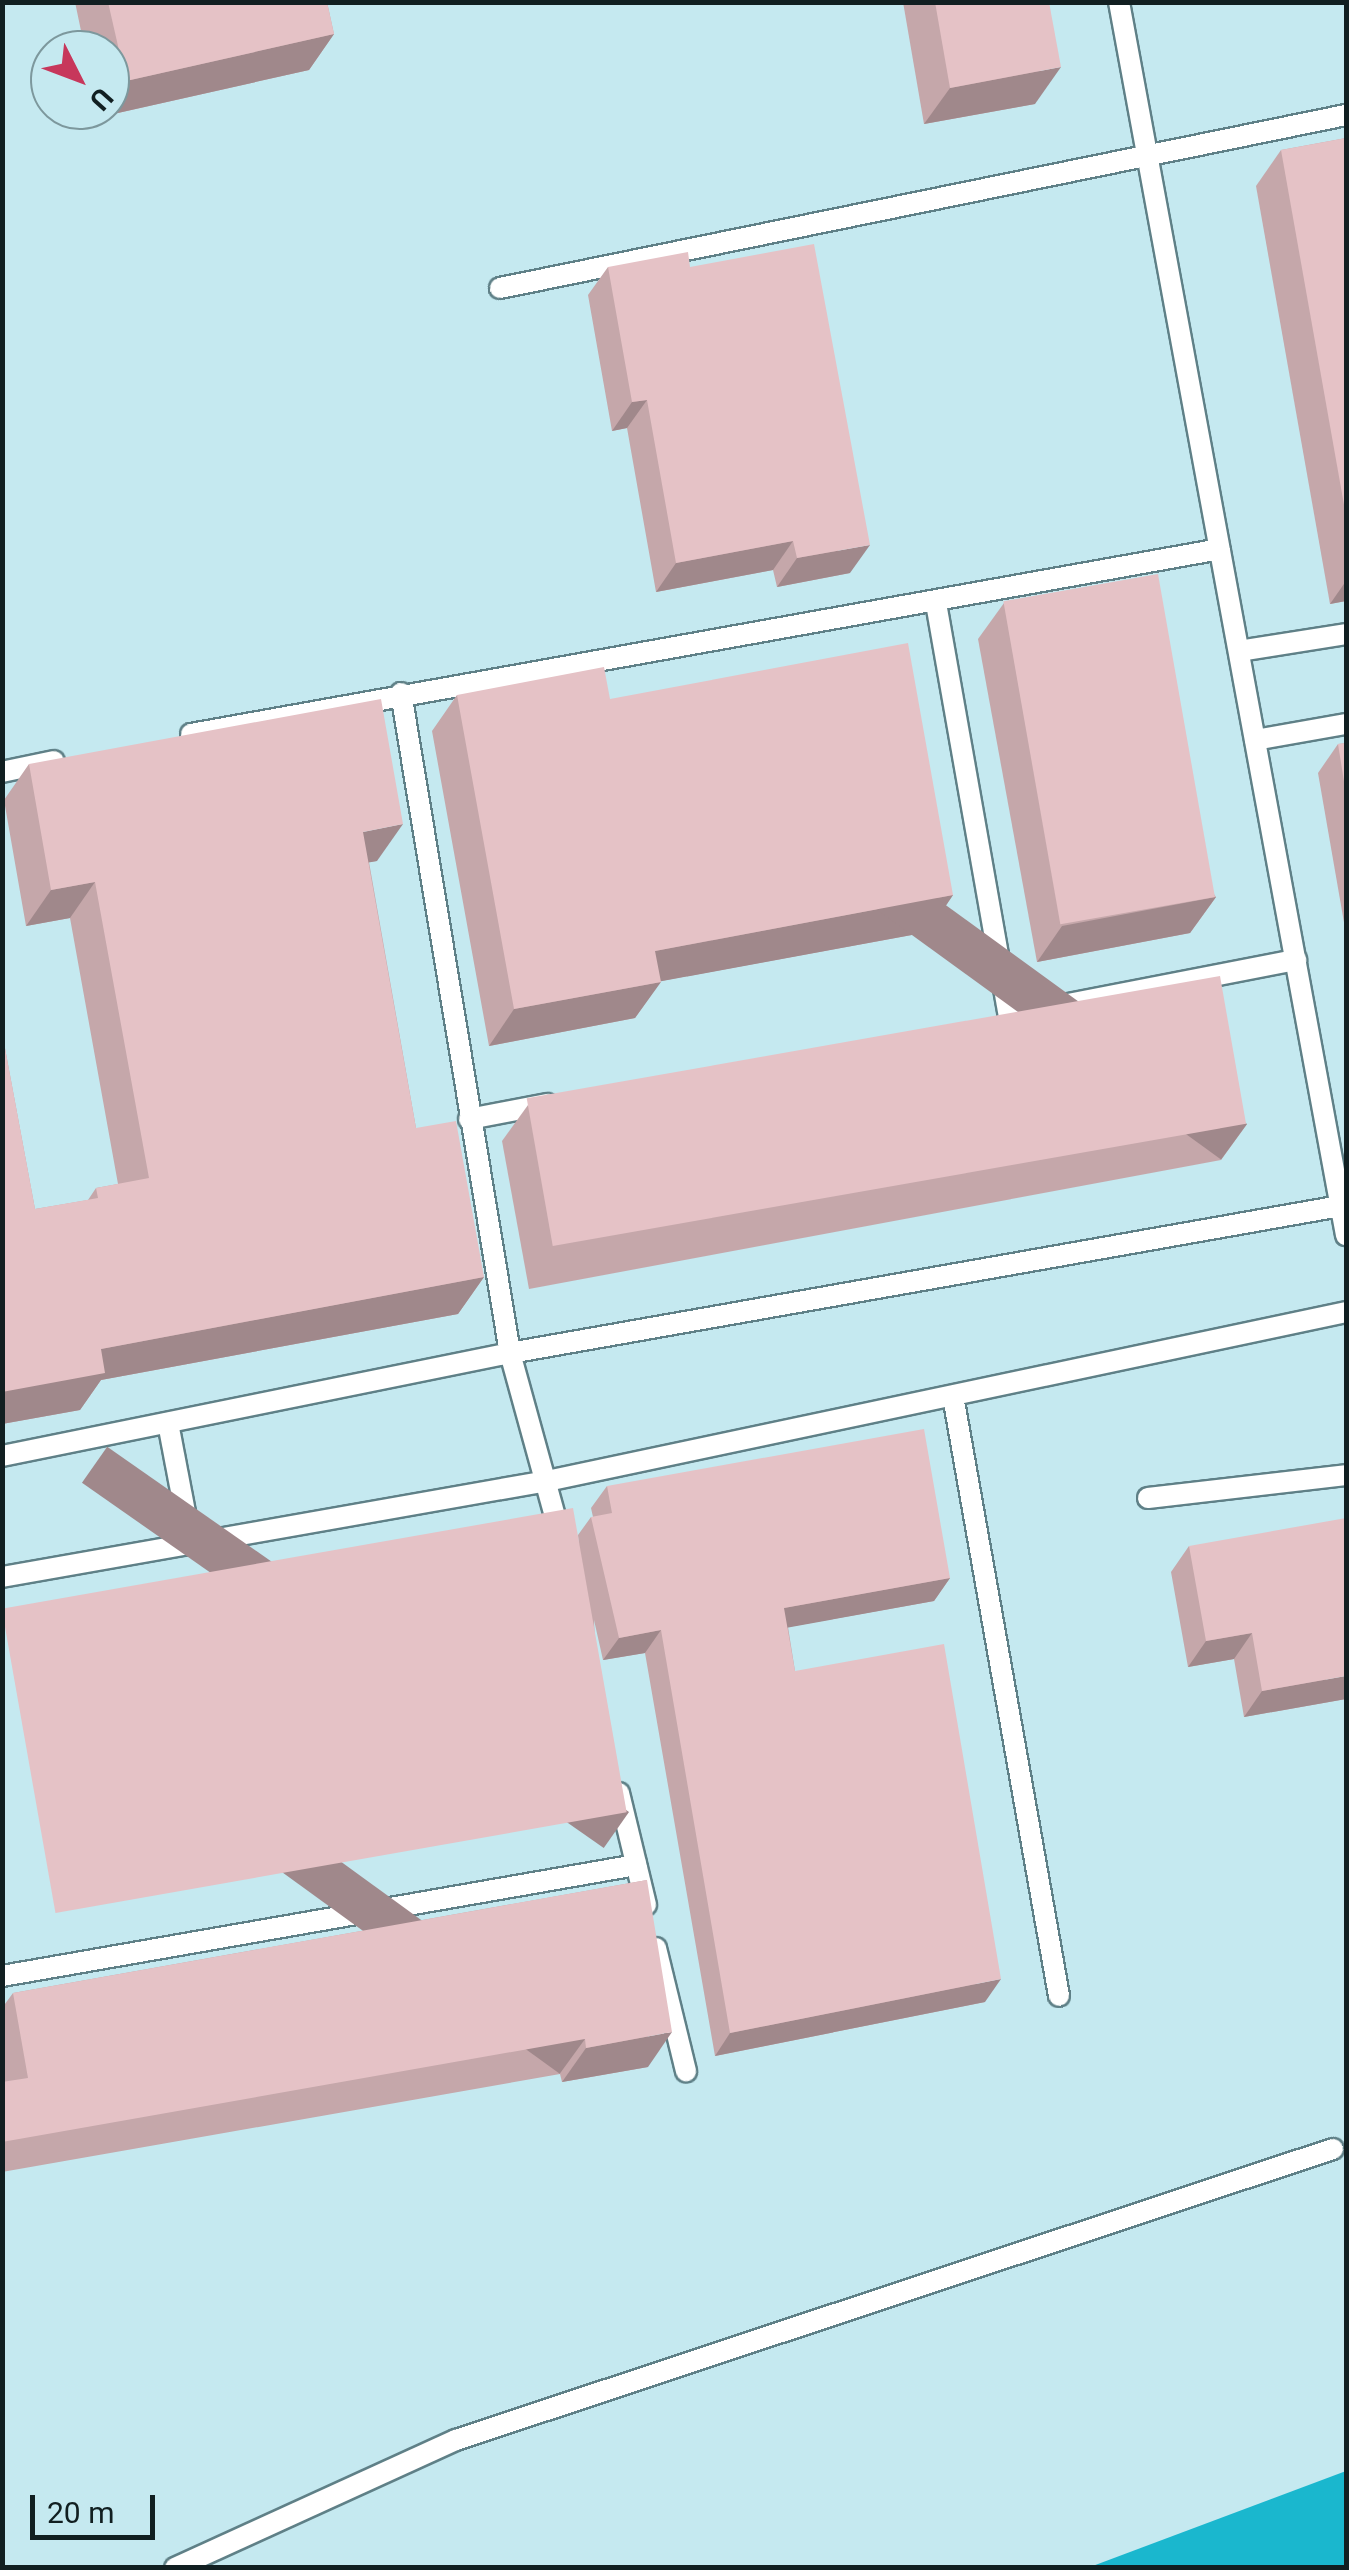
<!DOCTYPE html>
<html>
<head>
<meta charset="utf-8">
<style>
  body { margin:0 }
  #map { position:relative; width:1349px; height:2570px; overflow:hidden; background:#c5e9f0; font-family:Roboto,sans-serif }
  div>[style] { position:absolute }
  .water>* { inset:0; background:#1ab7ce }
  .roads { filter:drop-shadow(2px 0 #5f8087) drop-shadow(-2px 0 #5f8087) drop-shadow(0 2px #5f8087) drop-shadow(0 -2px #5f8087) }
  .service>* { height:20px; margin:-10px; padding:0 10px; transform-origin:10px; border-radius:10px; background:#fff }
  .wall>* { inset:0; background:#c5a7aa }
  .shaded-wall>* { inset:0; background:#a0888b; transform-origin:0 0 }
  .building>* { inset:0; background:#e5c2c6; transform-origin:0 0 }
  span { translate:-50% -50%; white-space:nowrap; text-align:center; line-height:1.15; -webkit-text-stroke:10px #c5e9f0; paint-order:stroke }
  .frame { position:absolute; inset:0; border:5px solid #111f21; pointer-events:none }
  .north { position:absolute; left:30px; top:30px; width:100px; height:100px; box-sizing:border-box; background:#c5e9f0; border:2px solid #7d989d; border-radius:50%; rotate:132deg; font-size:28px; font-weight:700; line-height:40px; text-align:center; color:#111f21 }
  .north::after { content:''; display:block; margin:auto; width:35px; height:45px; background:#c7375b; clip-path:polygon(50% 0,100% 100%,50% 72%,0 100%) }
  .scale { position:absolute; left:30px; top:2495px; width:125px; height:45px; box-sizing:border-box; border:5px solid #111f21; border-top:0; padding-left:12px; font-size:30px; line-height:35px; white-space:nowrap; color:#111f21; -webkit-text-stroke:8px #c5e9f0; paint-order:stroke }
</style>
</head>
<body>
<div id="map">
  <div class="water">
    <div style="clip-path:polygon(1346px 2471px,1346px 2567px,1090px 2567px)"></div>
  </div>
  <div class="roads">
    <div class="service">
      <div style="left:1119px;top:2px;width:1254px;rotate:79.57deg"></div>
      <div style="left:500px;top:288px;width:864px;rotate:-11.56deg"></div>
      <div style="left:936px;top:603px;width:419px;rotate:80deg"></div>
      <div style="left:1239px;top:651px;width:108px;rotate:-9deg"></div>
      <div style="left:401px;top:693px;width:669px;rotate:80.62deg"></div>
      <div style="left:510px;top:1353px;width:189px;rotate:74.6deg"></div>
      <div style="left:191px;top:734px;width:1045px;rotate:-10.19deg"></div>
      <div style="left:1255px;top:740px;width:92px;rotate:-10deg"></div>
      <div style="left:2px;top:772px;width:53px;rotate:-11.9deg"></div>
      <div style="left:1043px;top:1009px;width:258px;rotate:-11deg"></div>
      <div style="left:469px;top:1119px;width:80px;rotate:-10.8deg"></div>
      <div style="left:953px;top:1396px;width:609px;rotate:79.98deg"></div>
      <div style="left:168px;top:1423px;width:123px;rotate:79.2deg"></div>
      <div style="left:2px;top:1456px;width:518px;rotate:-11.46deg"></div>
      <div style="left:510px;top:1353px;width:849px;rotate:-10.04deg"></div>
      <div style="left:1148px;top:1498px;width:199px;rotate:-6.6deg"></div>
      <div style="left:2px;top:1577px;width:553px;rotate:-9.99deg"></div>
      <div style="left:547px;top:1481px;width:817px;rotate:-11.94deg"></div>
      <div style="left:619px;top:1793px;width:115px;rotate:76.4deg"></div>
      <div style="left:656px;top:1948px;width:127px;rotate:76.3deg"></div>
      <div style="left:2px;top:1976px;width:644px;rotate:-9.93deg"></div>
      <div style="left:175px;top:2568px;width:309px;rotate:-24.5deg"></div>
      <div style="left:456px;top:2440px;width:924px;rotate:-18.36deg"></div>
    </div>
  </div>
  <div class="wall">
    <div style="clip-path:polygon(75px 2px,327px 2px,334px 34px,309px 70px,100px 117px,99px 110px,110px 110px,110px 50px,85px 50px)"></div>
    <div style="clip-path:polygon(903px 2px,1049px 2px,1035px 104px,924px 124px)"></div>
    <div style="clip-path:polygon(1346px 138px,1346px 601px,1330px 604px,1256px 186px,1281px 150px)"></div>
    <div style="clip-path:polygon(608px 267px,690px 267px,850px 573px,777px 587px,773px 570px,656px 592px,627px 428px,612px 431px,588px 295px)"></div>
    <div style="clip-path:polygon(1004px 603px,1216px 897px,1190px 933px,1037px 962px,978px 639px)"></div>
    <div style="clip-path:polygon(457px 695px,610px 699px,953px 895px,928px 932px,661px 981px,635px 1018px,489px 1046px,432px 731px)"></div>
    <div style="clip-path:polygon(1346px 743px,1346px 934px,1318px 773px,1338px 744px)"></div>
    <div style="clip-path:polygon(29px 764px,377px 861px,369px 862px,416px 1128px,484px 1277px,458px 1314px,101px 1380px,80px 1410px,2px 1424px,2px 1032px,35px 1209px,88px 1200px,96px 1188px,118px 1184px,70px 918px,26px 926px,4px 800px)"></div>
    <div style="clip-path:polygon(528px 1105px,1247px 1124px,1221px 1160px,529px 1289px,502px 1141px)"></div>
    <div style="clip-path:polygon(607px 1486px,950px 1578px,934px 1601px,788px 1627px,795px 1671px,985px 2002px,715px 2056px,645px 1653px,603px 1660px,594px 1620px,604px 1848px,578px 1535px,591px 1517px,593px 1517px,591px 1508px)"></div>
    <div style="clip-path:polygon(1189px 1546px,1346px 1699px,1244px 1717px,1234px 1659px,1188px 1667px,1171px 1572px)"></div>
    <div style="clip-path:polygon(647px 1880px,648px 2067px,562px 2082px,560px 2074px,2px 2172px,2px 2008px,13px 1993px)"></div>
  </div>
  <div class="shaded-wall">
    <div style="clip-path:polygon(334px 34px,309px 70px,100px 117px,105px 110px,110px 110px,110px 103px,126px 81px)"></div>
    <div style="clip-path:polygon(1061px 67px,1035px 104px,924px 124px,950px 88px)"></div>
    <div style="clip-path:polygon(647px 400px,627px 428px,612px 431px,632px 402px)"></div>
    <div style="clip-path:polygon(793px 541px,773px 570px,656px 592px,676px 563px)"></div>
    <div style="clip-path:polygon(870px 545px,850px 573px,777px 587px,797px 558px)"></div>
    <div style="clip-path:polygon(1346px 581px,1346px 601px,1330px 604px)"></div>
    <div style="clip-path:polygon(403px 824px,377px 861px,338px 868px,363px 832px)"></div>
    <div style="clip-path:polygon(95px 882px,70px 918px,26px 926px,51px 890px)"></div>
    <div style="clip-path:polygon(953px 895px,928px 932px,630px 987px,655px 951px)"></div>
    <div style="clip-path:polygon(1216px 897px,1190px 933px,1037px 962px,1062px 926px)"></div>
    <div style="clip-path:polygon(661px 982px,635px 1018px,489px 1046px,514px 1009px)"></div>
    <div style="left:1247px;top:1124px;width:44px;height:705px;rotate:126deg"></div>
    <div style="clip-path:polygon(484px 1277px,458px 1314px,101px 1380px,80px 1410px,2px 1424px,2px 1392px,101px 1349px)"></div>
    <div style="clip-path:polygon(950px 1578px,934px 1601px,769px 1631px,784px 1608px)"></div>
    <div style="clip-path:polygon(661px 1630px,645px 1653px,603px 1660px,619px 1638px)"></div>
    <div style="clip-path:polygon(1252px 1633px,1234px 1659px,1188px 1667px,1206px 1641px)"></div>
    <div style="clip-path:polygon(1346px 1676px,1346px 1699px,1244px 1717px,1262px 1691px)"></div>
    <div style="left:629px;top:1812px;width:44px;height:637px;rotate:125deg"></div>
    <div style="clip-path:polygon(1001px 1979px,985px 2002px,715px 2056px,730px 2033px)"></div>
    <div style="clip-path:polygon(672px 2032px,648px 2067px,562px 2082px,586px 2048px)"></div>
    <div style="left:585px;top:2039px;width:43px;height:592px;rotate:126deg"></div>
  </div>
  <div class="building">
    <div style="clip-path:polygon(108px 2px,327px 2px,334px 34px,126px 81px)"></div>
    <div style="clip-path:polygon(935px 2px,1049px 2px,1061px 67px,950px 88px)"></div>
    <div style="clip-path:polygon(1346px 138px,1346px 516px,1281px 150px)"></div>
    <div style="clip-path:polygon(814px 244px,870px 545px,797px 558px,793px 541px,676px 563px,647px 400px,632px 402px,608px 267px,688px 252px,690px 267px)"></div>
    <div style="left:1158px;top:574px;width:328px;height:157px;rotate:80deg"></div>
    <div style="clip-path:polygon(908px 643px,953px 895px,655px 951px,661px 982px,514px 1009px,457px 695px,604px 667px,610px 699px)"></div>
    <div style="clip-path:polygon(381px 699px,403px 824px,363px 832px,416px 1128px,456px 1121px,484px 1277px,101px 1349px,105px 1373px,2px 1392px,2px 1032px,35px 1209px,98px 1198px,96px 1188px,149px 1178px,95px 882px,51px 890px,29px 764px)"></div>
    <div style="clip-path:polygon(1346px 743px,1346px 794px,1338px 744px)"></div>
    <div style="left:1220px;top:976px;width:150px;height:704px;rotate:80deg"></div>
    <div style="clip-path:polygon(924px 1429px,950px 1578px,784px 1608px,795px 1671px,944px 1644px,1001px 1979px,730px 2033px,661px 1630px,619px 1638px,591px 1517px,612px 1513px,607px 1486px)"></div>
    <div style="left:573px;top:1508px;width:309px;height:580px;rotate:80deg"></div>
    <div style="clip-path:polygon(1346px 1518px,1346px 1676px,1262px 1691px,1252px 1633px,1206px 1641px,1189px 1546px)"></div>
    <div style="clip-path:polygon(647px 1880px,672px 2032px,586px 2048px,585px 2039px,2px 2142px,2px 2082px,28px 2078px,13px 1993px)"></div>
  </div>
  <div class="frame"></div>
  <div class="north">U</div>
  <div class="scale">20 m</div>
</div>
</body>
</html>
